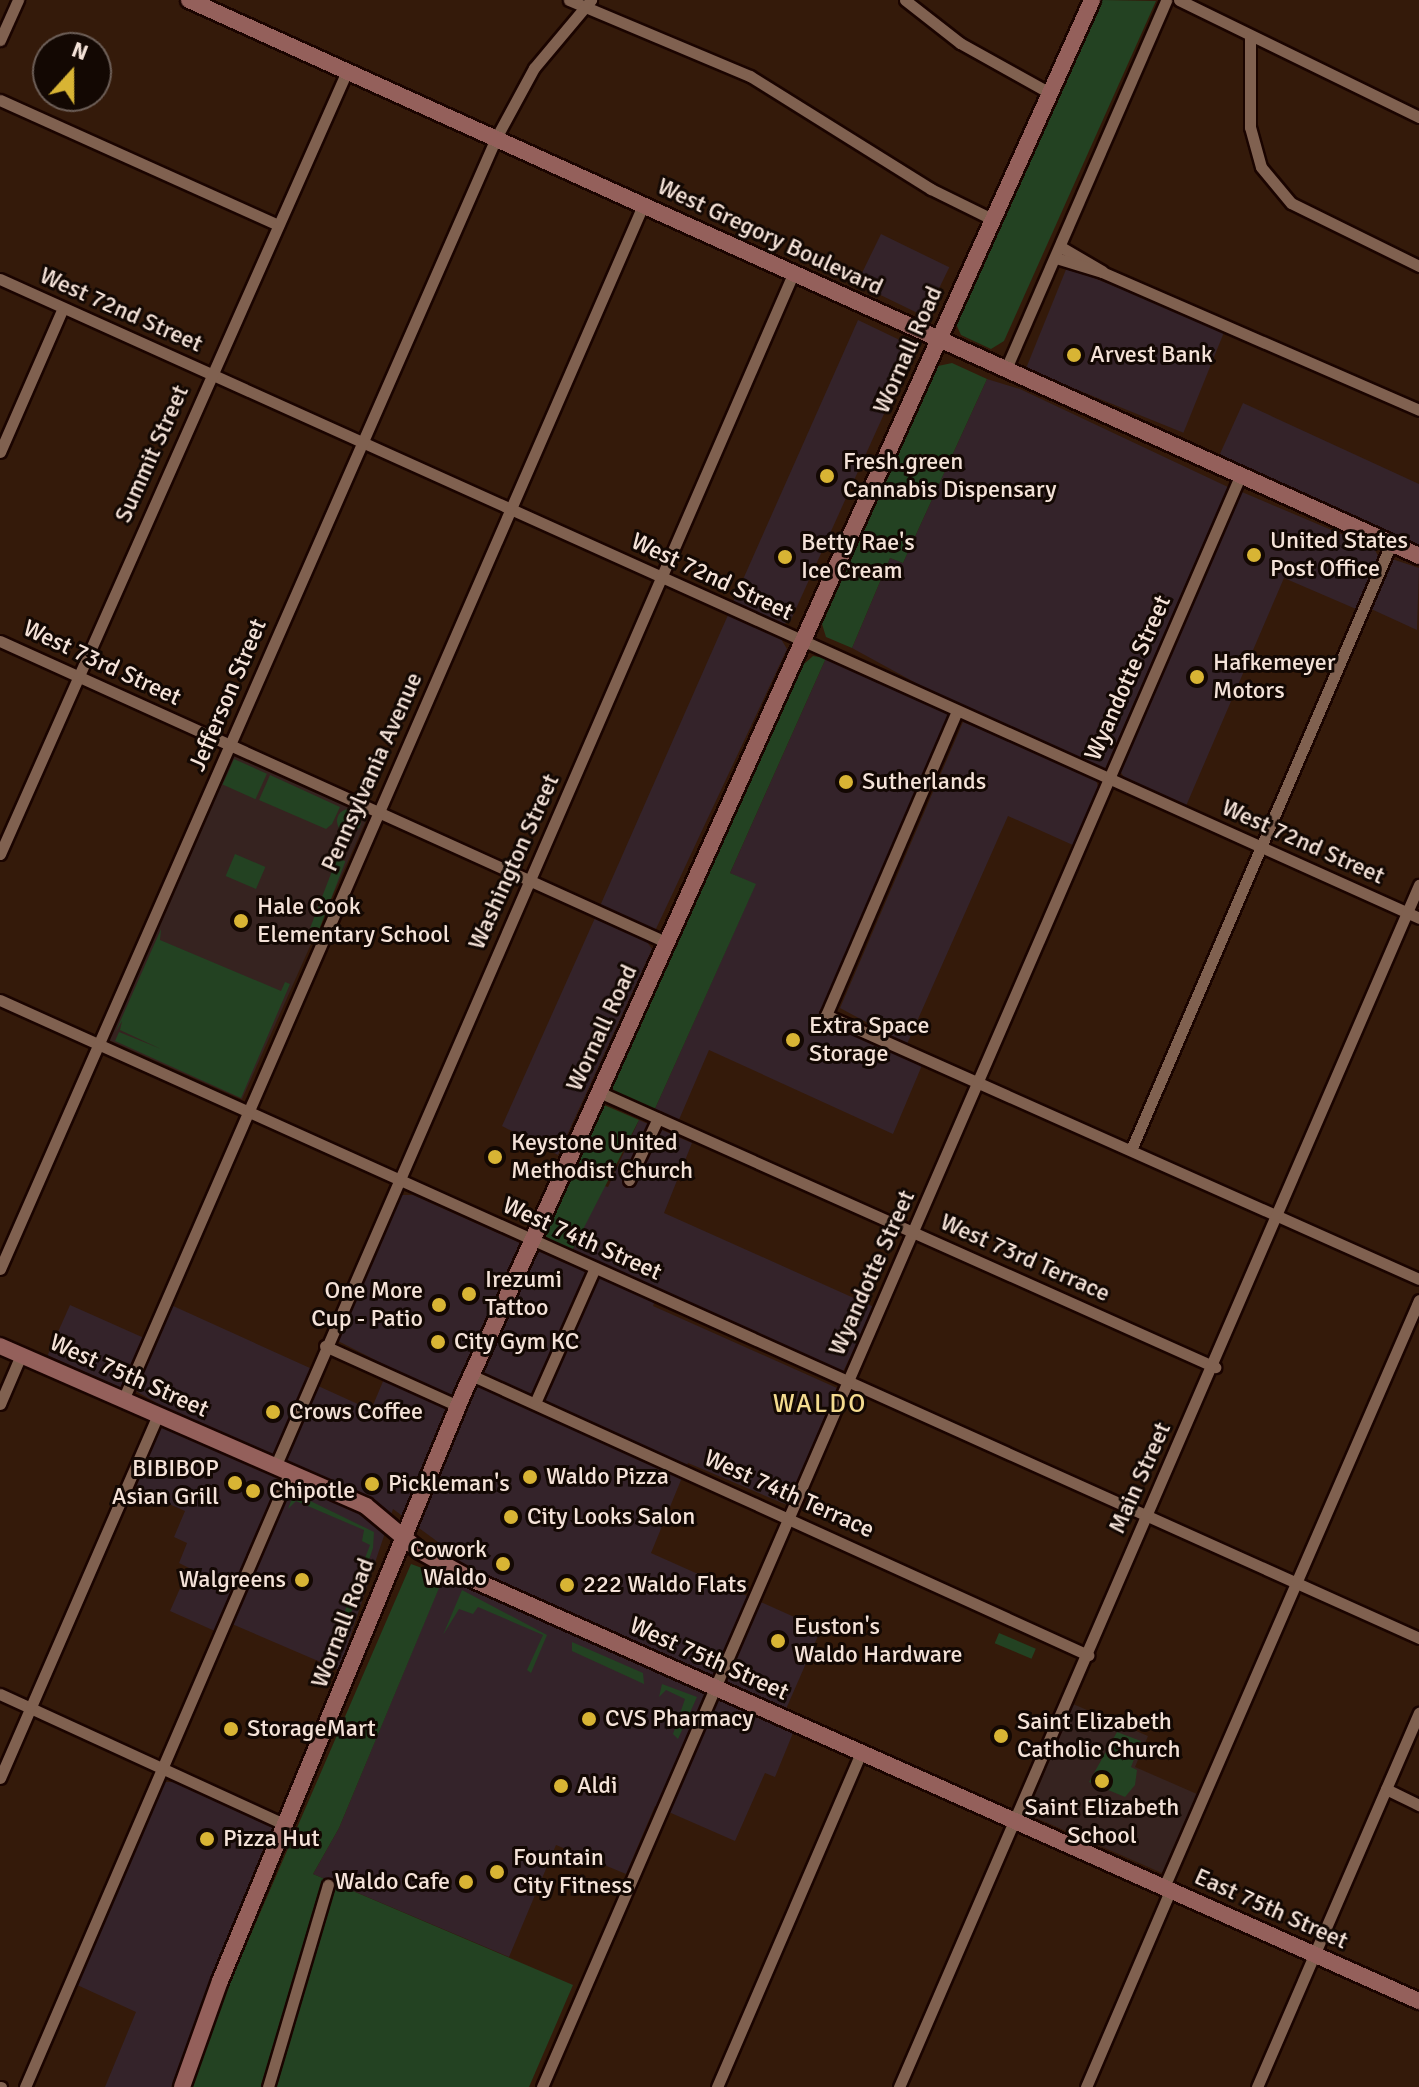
<!DOCTYPE html>
<html>
<head>
<meta charset="utf-8">
<style>
  body { margin:0 }
  #map { position:relative; width:1419px; height:2087px; overflow:hidden; background:#341a0a; font-family:Signika,sans-serif }
  div>[style] { position:absolute }
  .commercial>* { inset:0; background:#34232a; transform-origin:0 0 }
  .education>* { inset:0; background:#362320; transform-origin:0 0 }
  .green>* { inset:0; background:#234222; transform-origin:0 0 }
  .round { border-radius:50% }
  .roads { filter:drop-shadow(2px 0 #1a0400) drop-shadow(-2px 0 #1a0400) drop-shadow(0 2px #1a0400) drop-shadow(0 -2px #1a0400) }
  .minor>* { height:11px; margin:-5.5px; padding:0 5.5px; transform-origin:5.5px; border-radius:5.5px; background:#806150 }
  .secondary>* { height:16px; margin:-8px; padding:0 8px; transform-origin:8px; border-radius:8px; background:#94605b }
  .dots>* { width:22px; height:22px; translate:-50% -50%; box-sizing:border-box; border:4px solid #130803; border-radius:50% }
  span { translate:-50% -50%; white-space:nowrap; text-align:center; line-height:1.15; -webkit-text-stroke:6px #130803; paint-order:stroke }
  .street-label { font-size:24px; color:#f4e2d8 }
  .poi-label { font-size:24px; color:#f4e2d8 }
  .left { translate:0 -50%; text-align:left }
  .right { translate:-100% -50%; text-align:right }
  .neighbourhood-label { font-size:26px; color:#f4db8f; letter-spacing:2px }
  .north { position:absolute; left:32px; top:32px; width:80px; height:80px; box-sizing:border-box; background:#130803; border:2px solid #6d5f58; border-radius:50%; rotate:21deg; font-size:22px; font-weight:700; line-height:32px; text-align:center; color:#f4e2d8 }
  .north::after { content:''; display:block; margin:auto; width:28px; height:36px; background:#d8b434; clip-path:polygon(50% 0,100% 100%,50% 72%,0 100%) }
</style>
</head>
<body>
<div id="map">
  <div class="commercial">
    <div style="left:881px;top:234px;width:76px;height:55px;rotate:26deg"></div>
    <div style="left:1067px;top:267px;width:170px;height:110px;rotate:22deg"></div>
    <div style="clip-path:polygon(858px 320px,906px 343px,912px 352px,790px 622px,783px 624px,733px 602px)"></div>
    <div style="clip-path:polygon(987px 379px,1020px 389px,1228px 487px,1105px 769px,936px 694px,852px 648px,890px 558px,903px 563px)"></div>
    <div style="clip-path:polygon(1243px 403px,1419px 484px,1419px 546px,1219px 456px)"></div>
    <div style="clip-path:polygon(1242px 492px,1374px 548px,1378px 556px,1356px 609px,1284px 578px,1186px 806px,1125px 779px,1120px 771px)"></div>
    <div style="clip-path:polygon(1392px 559px,1419px 568px,1417px 630px,1369px 608px)"></div>
    <div style="clip-path:polygon(728px 615px,781px 639px,787px 649px,655px 931px,600px 906px)"></div>
    <div style="clip-path:polygon(826px 658px,950px 714px,821px 1017px,923px 1063px,893px 1134px,709px 1050px,678px 1122px,654px 1111px,755px 885px,730px 873px)"></div>
    <div style="clip-path:polygon(963px 722px,1096px 779px,1099px 791px,1075px 846px,1008px 816px,907px 1044px,840px 1008px)"></div>
    <div style="clip-path:polygon(595px 918px,645px 939px,652px 949px,558px 1155px,502px 1126px)"></div>
    <div style="clip-path:polygon(639px 1120px,692px 1143px,664px 1213px,874px 1307px,842px 1374px,658px 1292px,653px 1306px,837px 1388px,787px 1505px,688px 1463px,651px 1553px,821px 1629px,786px 1709px,793px 1733px,775px 1777px,765px 1773px,735px 1841px,655px 1806px,626px 1874px,556px 1845px,509px 1957px,313px 1874px,339px 1828px,453px 1553px,393px 1509px,339px 1670px,232px 1624px,226px 1636px,170px 1611px,189px 1568px,179px 1563px,187px 1543px,174px 1537px,185px 1511px,133px 1488px,167px 1409px,134px 1390px,171px 1305px,321px 1373px,316px 1385px,371px 1410px,389px 1367px,336px 1340px,399px 1195px,413px 1195px,567px 1264px,601px 1185px,608px 1187px)"></div>
    <div style="left:70px;top:1305px;width:80px;height:55px;rotate:24deg"></div>
    <div style="clip-path:polygon(162px 1782px,174px 1782px,273px 1828px,171px 2087px,105px 2087px,136px 2012px,75px 1984px)"></div>
  </div>
  <div class="education">
    <div style="left:231px;top:755px;width:150px;height:310px;rotate:24deg"></div>
    <div style="clip-path:polygon(1073px 1704px,1148px 1736px,1135px 1767px,1197px 1794px,1162px 1873px,1027px 1814px)"></div>
  </div>
  <div class="green">
    <div style="clip-path:polygon(1102px 0,1156px 1px,1004px 341px,991px 349px,961px 335px,956px 324px)"></div>
    <div style="clip-path:polygon(952px 363px,987px 379px,903px 563px,890px 558px,852px 648px,826px 637px,822px 624px,938px 366px)"></div>
    <div style="clip-path:polygon(813px 656px,826px 658px,730px 873px,756px 884px,654px 1111px,613px 1091px,613px 1085px,804px 664px)"></div>
    <div style="left:234px;top:759px;width:36px;height:28px;rotate:24deg"></div>
    <div style="clip-path:polygon(270px 775px,340px 807px,332px 824px,326px 829px,259px 800px)"></div>
    <div class="round" style="left:337px;top:809px;width:24px;height:24px"></div>
    <div style="left:235px;top:854px;width:33px;height:24px;rotate:23deg"></div>
    <div style="left:337px;top:858px;width:9px;height:82px;rotate:21deg"></div>
    <div style="clip-path:polygon(161px 929px,160px 940px,281px 991px,285px 982px,290px 984px,241px 1098px,115px 1041px,119px 1032px,161px 1049px,120px 1030px,122px 1021px,115px 1033px)"></div>
    <div style="clip-path:polygon(604px 1105px,639px 1120px,571px 1253px,545px 1236px)"></div>
    <div style="clip-path:polygon(294px 1493px,374px 1532px,373px 1548px,341px 1643px,335px 1637px,370px 1545px,362px 1541px,364px 1530px,296px 1501px,288px 1509px)"></div>
    <div style="clip-path:polygon(411px 1564px,444px 1576px,339px 1828px,313px 1874px,573px 1985px,529px 2087px,192px 2087px,222px 2001px)"></div>
    <div style="clip-path:polygon(462px 1590px,547px 1635px,531px 1673px,527px 1670px,543px 1635px,478px 1607px,473px 1614px,459px 1609px,443px 1635px)"></div>
    <div style="left:999px;top:1633px;width:40px;height:11px;rotate:23deg"></div>
    <div style="clip-path:polygon(572px 1642px,643px 1673px,644px 1684px,572px 1651px)"></div>
    <div style="clip-path:polygon(662px 1684px,697px 1697px,678px 1739px,673px 1734px,685px 1699px,666px 1690px,659px 1697px)"></div>
    <div style="clip-path:polygon(1117px 1732px,1141px 1741px,1131px 1767px,1137px 1770px,1135px 1785px,1125px 1797px,1089px 1782px)"></div>
  </div>
  <div class="roads">
    <div class="minor">
      <div style="left:569px;top:0;width:196px;rotate:22.8deg"></div>
      <div style="left:750px;top:76px;width:213px;rotate:32deg"></div>
      <div style="left:931px;top:189px;width:68px;rotate:26.2deg"></div>
      <div style="left:905px;top:0;width:70px;rotate:38deg"></div>
      <div style="left:960px;top:43px;width:103px;rotate:29.1deg"></div>
      <div style="left:1179px;top:0;width:267px;rotate:26deg"></div>
      <div style="left:1250px;top:36px;width:91px;rotate:90deg"></div>
      <div style="left:1250px;top:127px;width:41px;rotate:74.6deg"></div>
      <div style="left:1261px;top:167px;width:47px;rotate:50.2deg"></div>
      <div style="left:1291px;top:203px;width:143px;rotate:26.2deg"></div>
      <div style="left:0;top:40px;width:44px;rotate:-65.8deg"></div>
      <div style="left:0;top:100px;width:305px;rotate:24.2deg"></div>
      <div style="left:1061px;top:247px;width:48px;rotate:30.3deg"></div>
      <div style="left:1056px;top:258px;width:48px;rotate:16.9deg"></div>
      <div style="left:1102px;top:272px;width:346px;rotate:23.5deg"></div>
      <div style="left:0;top:279px;width:1556px;rotate:24.24deg"></div>
      <div style="left:1005px;top:371px;width:404px;rotate:-66.5deg"></div>
      <div style="left:0;top:452px;width:157px;rotate:-66.4deg"></div>
      <div style="left:0;top:641px;width:733px;rotate:24.33deg"></div>
      <div style="left:957px;top:711px;width:331px;rotate:113.3deg"></div>
      <div style="left:826px;top:1015px;width:649px;rotate:24deg"></div>
      <div style="left:0;top:854px;width:856px;rotate:-66.1deg"></div>
      <div style="left:0;top:1000px;width:1556px;rotate:24.21deg"></div>
      <div style="left:599px;top:1092px;width:675px;rotate:24.06deg"></div>
      <div style="left:1131px;top:1150px;width:659px;rotate:-66.78deg"></div>
      <div style="left:629px;top:1180px;width:68px;rotate:-64.9deg"></div>
      <div style="left:0;top:1269px;width:1235px;rotate:-66.32deg"></div>
      <div style="left:496px;top:138px;width:80px;rotate:-61.5deg"></div>
      <div style="left:534px;top:68px;width:89px;rotate:-50deg"></div>
      <div style="left:325px;top:1346px;width:146px;rotate:24.3deg"></div>
      <div style="left:471px;top:1375px;width:678px;rotate:24.41deg"></div>
      <div style="left:123px;top:1400px;width:1303px;rotate:-66.48deg"></div>
      <div style="left:535px;top:1403px;width:145px;rotate:-66.1deg"></div>
      <div style="left:0;top:1404px;width:53px;rotate:-66.8deg"></div>
      <div style="left:275px;top:1467px;width:1301px;rotate:-66.53deg"></div>
      <div style="left:0;top:1694px;width:315px;rotate:24.6deg"></div>
      <div style="left:0;top:1778px;width:396px;rotate:-66.5deg"></div>
      <div style="left:1386px;top:1789px;width:37px;rotate:26deg"></div>
      <div style="left:1164px;top:1887px;width:640px;rotate:-66.52deg"></div>
      <div style="left:0;top:2087px;width:1px"></div>
      <div style="left:25px;top:2087px;width:667px;rotate:-66.7deg"></div>
      <div style="left:268px;top:2087px;width:211px;rotate:-73.5deg"></div>
      <div style="left:542px;top:2087px;width:1756px;rotate:-66.57deg"></div>
      <div style="left:717px;top:2087px;width:364px;rotate:-66.7deg"></div>
      <div style="left:899px;top:2087px;width:1310px;rotate:-66.61deg"></div>
      <div style="left:1086px;top:2087px;width:213px;rotate:-66.8deg"></div>
      <div style="left:1257px;top:2087px;width:408px;rotate:-66.6deg"></div>
    </div>
    <div class="secondary">
      <div style="left:189px;top:0;width:1350px;rotate:24.32deg"></div>
      <div style="left:0;top:1346px;width:399px;rotate:23.6deg"></div>
      <div style="left:366px;top:1506px;width:70px;rotate:39.8deg"></div>
      <div style="left:420px;top:1551px;width:54px;rotate:29deg"></div>
      <div style="left:467px;top:1577px;width:1042px;rotate:24.01deg"></div>
      <div style="left:182px;top:2087px;width:113px;rotate:-70.3deg"></div>
      <div style="left:220px;top:1981px;width:635px;rotate:-67.51deg"></div>
      <div style="left:463px;top:1394px;width:1529px;rotate:-65.71deg"></div>
    </div>
  </div>
  <div class="dots">
    <div style="left:1074px;top:355px;background:#d8b434"></div>
    <div style="left:827px;top:476px;background:#d8b434"></div>
    <div style="left:1254px;top:555px;background:#d8b434"></div>
    <div style="left:785px;top:557px;background:#d8b434"></div>
    <div style="left:1197px;top:677px;background:#d8b434"></div>
    <div style="left:846px;top:782px;background:#d8b434"></div>
    <div style="left:241px;top:921px;background:#d8b434"></div>
    <div style="left:793px;top:1040px;background:#d8b434"></div>
    <div style="left:495px;top:1157px;background:#d8b434"></div>
    <div style="left:469px;top:1294px;background:#d8b434"></div>
    <div style="left:439px;top:1305px;background:#d8b434"></div>
    <div style="left:438px;top:1342px;background:#d8b434"></div>
    <div style="left:273px;top:1412px;background:#d8b434"></div>
    <div style="left:530px;top:1477px;background:#d8b434"></div>
    <div style="left:235px;top:1483px;background:#d8b434"></div>
    <div style="left:372px;top:1484px;background:#d8b434"></div>
    <div style="left:253px;top:1491px;background:#d8b434"></div>
    <div style="left:511px;top:1517px;background:#d8b434"></div>
    <div style="left:503px;top:1564px;background:#d8b434"></div>
    <div style="left:302px;top:1580px;background:#d8b434"></div>
    <div style="left:567px;top:1585px;background:#d8b434"></div>
    <div style="left:778px;top:1641px;background:#d8b434"></div>
    <div style="left:589px;top:1719px;background:#d8b434"></div>
    <div style="left:231px;top:1729px;background:#d8b434"></div>
    <div style="left:1001px;top:1736px;background:#d8b434"></div>
    <div style="left:1102px;top:1781px;background:#d8b434"></div>
    <div style="left:561px;top:1786px;background:#d8b434"></div>
    <div style="left:207px;top:1839px;background:#d8b434"></div>
    <div style="left:497px;top:1872px;background:#d8b434"></div>
    <div style="left:466px;top:1882px;background:#d8b434"></div>
  </div>
  <div class="street-label">
    <span style="left:770px;top:237px;rotate:25deg">West Gregory Boulevard</span>
    <span style="left:121px;top:310px;rotate:24deg">West 72nd Street</span>
    <span style="left:908px;top:350px;rotate:-66deg">Wornall Road</span>
    <span style="left:152px;top:454px;rotate:-66deg">Summit Street</span>
    <span style="left:712px;top:577px;rotate:25deg">West 72nd Street</span>
    <span style="left:102px;top:663px;rotate:25deg">West 73rd Street</span>
    <span style="left:1128px;top:678px;rotate:-66deg">Wyandotte Street</span>
    <span style="left:228px;top:695px;rotate:-67deg">Jefferson Street</span>
    <span style="left:372px;top:772px;rotate:-66deg">Pennsylvania Avenue</span>
    <span style="left:1303px;top:842px;rotate:24deg">West 72nd Street</span>
    <span style="left:514px;top:862px;rotate:-66deg">Washington Street</span>
    <span style="left:602px;top:1028px;rotate:-65deg">Wornall Road</span>
    <span style="left:582px;top:1239px;rotate:24deg">West 74th Street</span>
    <span style="left:1025px;top:1258px;rotate:24deg">West 73rd Terrace</span>
    <span style="left:872px;top:1273px;rotate:-66deg">Wyandotte Street</span>
    <span style="left:129px;top:1376px;rotate:24deg">West 75th Street</span>
    <span style="left:1140px;top:1478px;rotate:-66deg">Main Street</span>
    <span style="left:789px;top:1494px;rotate:24deg">West 74th Terrace</span>
    <span style="left:343px;top:1623px;rotate:-69deg">Wornall Road</span>
    <span style="left:709px;top:1659px;rotate:24deg">West 75th Street</span>
    <span style="left:1271px;top:1909px;rotate:24deg">East 75th Street</span>
  </div>
  <div class="poi-label">
    <span class="left" style="left:1090px;top:355px">Arvest Bank</span>
    <span class="left" style="left:843px;top:476px">Fresh.green<br>Cannabis Dispensary</span>
    <span class="left" style="left:1270px;top:555px">United States<br>Post Office</span>
    <span class="left" style="left:801px;top:557px">Betty Rae's<br>Ice Cream</span>
    <span class="left" style="left:1213px;top:677px">Hafkemeyer<br>Motors</span>
    <span class="left" style="left:862px;top:782px">Sutherlands</span>
    <span class="left" style="left:257px;top:921px">Hale Cook<br>Elementary School</span>
    <span class="left" style="left:809px;top:1040px">Extra Space<br>Storage</span>
    <span class="left" style="left:511px;top:1157px">Keystone United<br>Methodist Church</span>
    <span class="left" style="left:485px;top:1294px">Irezumi<br>Tattoo</span>
    <span class="right" style="left:423px;top:1305px">One More<br>Cup - Patio</span>
    <span class="left" style="left:454px;top:1342px">City Gym KC</span>
    <span class="left" style="left:289px;top:1412px">Crows Coffee</span>
    <span class="right" style="left:219px;top:1483px">BIBIBOP<br>Asian Grill</span>
    <span class="left" style="left:546px;top:1477px">Waldo Pizza</span>
    <span class="left" style="left:388px;top:1484px">Pickleman's</span>
    <span class="left" style="left:269px;top:1491px">Chipotle</span>
    <span class="left" style="left:527px;top:1517px">City Looks Salon</span>
    <span class="right" style="left:487px;top:1564px">Cowork<br>Waldo</span>
    <span class="right" style="left:286px;top:1580px">Walgreens</span>
    <span class="left" style="left:583px;top:1585px">222 Waldo Flats</span>
    <span class="left" style="left:794px;top:1641px">Euston's<br>Waldo Hardware</span>
    <span class="left" style="left:605px;top:1719px">CVS Pharmacy</span>
    <span class="left" style="left:1017px;top:1736px">Saint Elizabeth<br>Catholic Church</span>
    <span class="left" style="left:247px;top:1729px">StorageMart</span>
    <span class="left" style="left:577px;top:1786px">Aldi</span>
    <span style="left:1102px;top:1822px">Saint Elizabeth<br>School</span>
    <span class="left" style="left:223px;top:1839px">Pizza Hut</span>
    <span class="left" style="left:513px;top:1872px">Fountain<br>City Fitness</span>
    <span class="right" style="left:450px;top:1882px">Waldo Cafe</span>
  </div>
  <div class="neighbourhood-label">
    <span style="left:820px;top:1405px">WALDO</span>
  </div>
  <div class="north">N</div>
</div>
</body>
</html>
